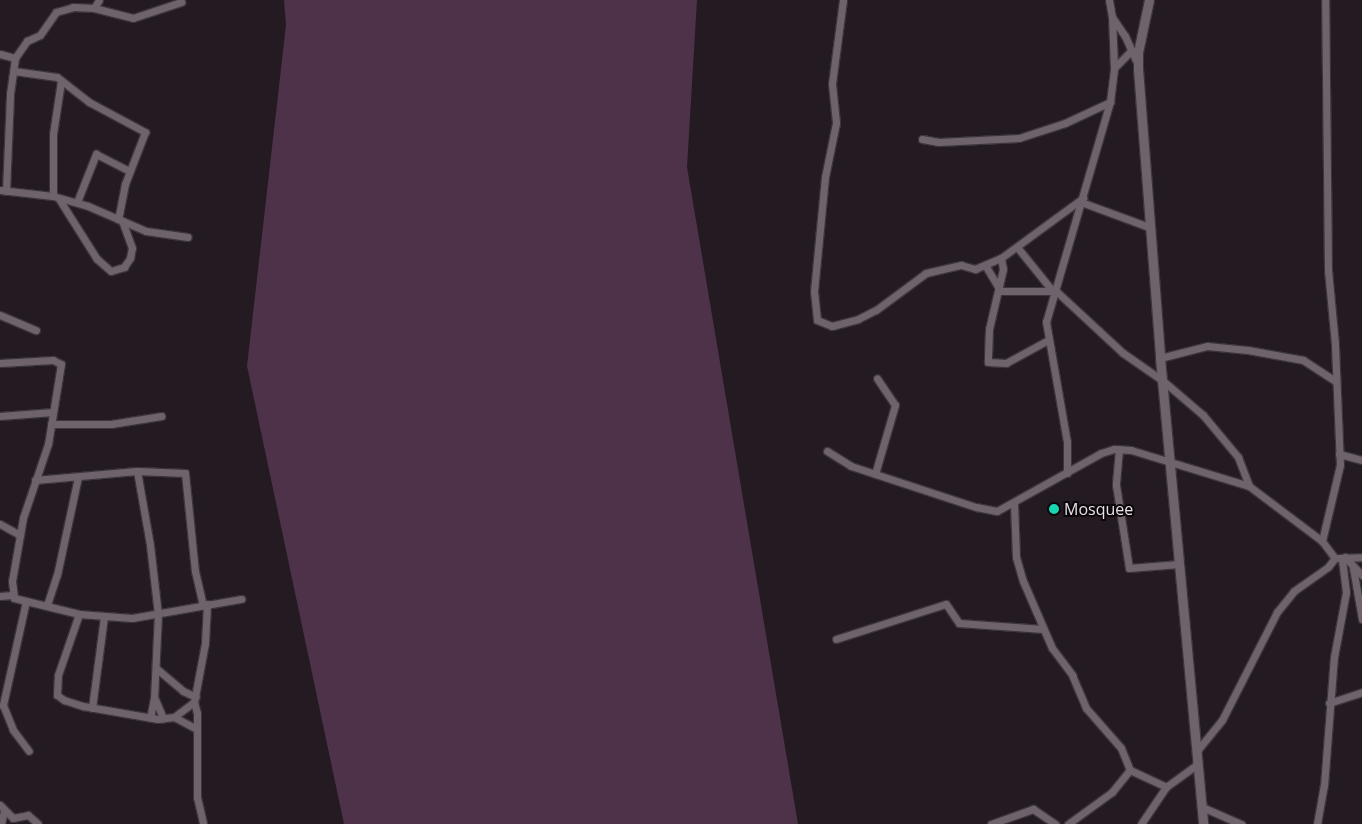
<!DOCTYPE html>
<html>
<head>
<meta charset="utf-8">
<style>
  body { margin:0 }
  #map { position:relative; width:1362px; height:824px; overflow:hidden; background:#231a22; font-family:"Open Sans",sans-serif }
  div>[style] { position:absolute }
  .green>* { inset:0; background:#4d324a }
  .roads { filter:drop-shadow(1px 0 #3c363b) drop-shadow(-1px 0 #3c363b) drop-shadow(0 1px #3c363b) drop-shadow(0 -1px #3c363b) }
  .minor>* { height:7px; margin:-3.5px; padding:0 3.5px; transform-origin:3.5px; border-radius:3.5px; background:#6e636d }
  .tertiary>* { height:9px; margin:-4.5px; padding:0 4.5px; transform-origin:4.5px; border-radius:4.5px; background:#6e636d }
  .dots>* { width:14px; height:14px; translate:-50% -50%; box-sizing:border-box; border:2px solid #0a0609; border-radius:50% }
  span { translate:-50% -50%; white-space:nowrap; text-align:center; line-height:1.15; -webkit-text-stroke:4px #0a0609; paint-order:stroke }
  .poi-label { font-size:16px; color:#e8e2e7 }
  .left { translate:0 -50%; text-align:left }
</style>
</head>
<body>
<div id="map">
  <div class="green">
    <div style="clip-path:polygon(284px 0,697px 0,687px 167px,798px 824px,344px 824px,247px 366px,286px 25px)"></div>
  </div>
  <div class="roads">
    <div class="minor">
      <div style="left:843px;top:0;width:85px;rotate:97.5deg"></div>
      <div style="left:832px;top:84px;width:39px;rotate:84deg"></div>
      <div style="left:836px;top:123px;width:55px;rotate:101.5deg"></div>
      <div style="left:825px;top:177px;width:115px;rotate:95.5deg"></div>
      <div style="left:814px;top:291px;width:29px;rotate:84deg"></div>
      <div style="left:817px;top:320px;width:16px;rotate:22deg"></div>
      <div style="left:832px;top:326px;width:27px;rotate:-15deg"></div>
      <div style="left:858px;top:319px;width:20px;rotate:-27deg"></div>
      <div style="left:876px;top:310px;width:62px;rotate:-36.5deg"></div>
      <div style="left:926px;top:273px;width:36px;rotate:-13deg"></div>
      <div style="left:961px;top:265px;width:15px;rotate:16deg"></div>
      <div style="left:975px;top:269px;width:28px;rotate:-23deg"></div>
      <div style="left:1001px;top:258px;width:102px;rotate:-36.2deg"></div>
      <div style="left:1109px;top:0;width:17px;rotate:80deg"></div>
      <div style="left:1112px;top:17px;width:23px;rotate:56deg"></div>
      <div style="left:1125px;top:36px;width:27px;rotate:66deg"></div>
      <div style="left:94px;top:8px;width:40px;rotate:14.4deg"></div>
      <div style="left:133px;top:18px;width:51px;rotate:-18.4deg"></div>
      <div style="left:0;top:54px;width:16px;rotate:15deg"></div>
      <div style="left:1114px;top:68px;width:25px;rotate:-45deg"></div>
      <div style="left:14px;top:71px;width:43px;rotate:7.9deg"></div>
      <div style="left:57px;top:77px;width:41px;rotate:38deg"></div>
      <div style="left:89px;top:102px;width:64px;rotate:28.2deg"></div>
      <div style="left:145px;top:132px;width:56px;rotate:111deg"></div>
      <div style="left:125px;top:184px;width:36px;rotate:101deg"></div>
      <div style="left:922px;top:139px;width:17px;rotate:10deg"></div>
      <div style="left:939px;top:142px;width:80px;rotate:-2.9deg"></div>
      <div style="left:1019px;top:138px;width:48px;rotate:-18.1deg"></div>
      <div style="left:1065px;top:123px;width:50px;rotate:-25deg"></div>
      <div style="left:0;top:190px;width:53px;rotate:6.5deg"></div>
      <div style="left:53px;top:196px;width:36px;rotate:16deg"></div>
      <div style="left:88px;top:206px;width:63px;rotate:23.3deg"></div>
      <div style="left:146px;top:231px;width:42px;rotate:8.1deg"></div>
      <div style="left:6px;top:191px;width:97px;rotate:-87.6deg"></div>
      <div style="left:10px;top:94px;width:36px;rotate:-82deg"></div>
      <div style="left:15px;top:58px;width:21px;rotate:-55deg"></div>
      <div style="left:27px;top:41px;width:14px;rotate:-25deg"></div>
      <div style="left:40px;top:35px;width:28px;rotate:-55deg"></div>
      <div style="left:56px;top:12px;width:18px;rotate:-16deg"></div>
      <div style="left:73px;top:7px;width:21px;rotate:3deg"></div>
      <div style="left:94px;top:8px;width:9px;rotate:-58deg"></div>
      <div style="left:53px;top:196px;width:62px;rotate:-90deg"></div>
      <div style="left:53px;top:134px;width:54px;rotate:-81.4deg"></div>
      <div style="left:59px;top:199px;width:71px;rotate:57.7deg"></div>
      <div style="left:97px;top:259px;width:18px;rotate:41deg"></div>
      <div style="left:111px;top:271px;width:14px;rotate:-17deg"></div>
      <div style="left:124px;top:267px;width:11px;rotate:-56deg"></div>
      <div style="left:130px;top:258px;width:10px;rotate:-79deg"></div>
      <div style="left:132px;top:248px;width:29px;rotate:-110deg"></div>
      <div style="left:77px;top:202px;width:52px;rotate:-68.4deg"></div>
      <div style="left:96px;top:154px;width:38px;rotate:27deg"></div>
      <div style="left:1081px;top:202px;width:72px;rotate:20.2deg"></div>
      <div style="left:1017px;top:247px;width:54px;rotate:51deg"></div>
      <div style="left:1001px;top:258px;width:11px;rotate:80deg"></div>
      <div style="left:1003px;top:269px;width:62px;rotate:103.1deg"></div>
      <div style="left:989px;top:329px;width:33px;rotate:92deg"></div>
      <div style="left:988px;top:362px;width:18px;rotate:3deg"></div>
      <div style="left:1006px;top:363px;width:48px;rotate:-28.7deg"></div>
      <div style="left:985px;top:265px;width:27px;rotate:59deg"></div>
      <div style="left:998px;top:291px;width:58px"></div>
      <div style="left:1056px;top:291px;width:91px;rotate:42.8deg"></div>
      <div style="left:1123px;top:353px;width:47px;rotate:34.7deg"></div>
      <div style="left:1162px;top:380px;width:54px;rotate:40.5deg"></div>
      <div style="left:1203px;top:415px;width:55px;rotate:50.2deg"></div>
      <div style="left:1238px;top:457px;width:31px;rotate:69deg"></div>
      <div style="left:0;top:315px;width:39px;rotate:23deg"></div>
      <div style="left:1160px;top:358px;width:49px;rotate:-14.3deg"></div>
      <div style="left:1207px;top:346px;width:41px;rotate:5.6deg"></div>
      <div style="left:1248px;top:350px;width:56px;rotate:10.3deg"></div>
      <div style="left:1303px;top:360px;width:38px;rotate:33deg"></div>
      <div style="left:0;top:363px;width:53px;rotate:-3.2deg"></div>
      <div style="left:53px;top:360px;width:9px;rotate:27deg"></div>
      <div style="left:61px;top:364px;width:81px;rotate:99.2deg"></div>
      <div style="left:48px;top:444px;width:78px;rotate:108.7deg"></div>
      <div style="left:23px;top:518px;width:64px;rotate:99.9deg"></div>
      <div style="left:12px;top:581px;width:17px;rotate:83deg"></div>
      <div style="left:14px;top:598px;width:67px;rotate:13.8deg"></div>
      <div style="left:79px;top:614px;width:53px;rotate:4.3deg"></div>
      <div style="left:132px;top:618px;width:111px;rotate:-9.9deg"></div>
      <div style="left:0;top:416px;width:53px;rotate:-4.3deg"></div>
      <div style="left:51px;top:424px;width:60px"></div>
      <div style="left:111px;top:424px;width:51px;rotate:-9.1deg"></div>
      <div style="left:1119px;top:449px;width:36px;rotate:95deg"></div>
      <div style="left:1116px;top:485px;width:84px;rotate:81.1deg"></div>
      <div style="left:1129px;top:568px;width:50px;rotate:-4.6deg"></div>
      <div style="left:827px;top:451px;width:28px;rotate:32deg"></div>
      <div style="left:851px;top:466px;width:132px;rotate:18.2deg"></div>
      <div style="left:976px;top:507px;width:21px;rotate:11deg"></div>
      <div style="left:997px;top:511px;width:119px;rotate:-29.1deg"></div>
      <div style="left:1101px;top:453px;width:14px;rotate:-17deg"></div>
      <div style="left:1114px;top:449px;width:17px;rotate:3deg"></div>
      <div style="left:1131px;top:450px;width:123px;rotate:17deg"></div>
      <div style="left:1249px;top:486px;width:91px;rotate:37deg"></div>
      <div style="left:1322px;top:541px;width:21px;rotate:53deg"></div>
      <div style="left:1335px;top:558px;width:11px;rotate:128deg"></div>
      <div style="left:1328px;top:567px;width:42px;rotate:144.8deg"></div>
      <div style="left:1294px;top:591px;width:27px;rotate:129deg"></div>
      <div style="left:1277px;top:612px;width:121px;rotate:117deg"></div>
      <div style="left:1222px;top:720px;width:41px;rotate:129.1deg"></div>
      <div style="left:1339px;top:454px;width:24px;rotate:15deg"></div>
      <div style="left:137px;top:471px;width:75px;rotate:80deg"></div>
      <div style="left:150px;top:545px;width:69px;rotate:83.4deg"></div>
      <div style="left:158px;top:614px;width:84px;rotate:92.7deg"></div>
      <div style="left:154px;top:698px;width:20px;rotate:101deg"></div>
      <div style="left:1067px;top:473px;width:31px;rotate:-90deg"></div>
      <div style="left:1067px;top:442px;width:122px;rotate:-99.9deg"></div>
      <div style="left:1046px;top:322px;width:229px;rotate:-73.8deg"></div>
      <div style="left:1110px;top:102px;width:34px;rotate:-83deg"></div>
      <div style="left:1114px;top:68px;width:51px;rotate:-92.2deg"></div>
      <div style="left:875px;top:474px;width:72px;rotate:-73.8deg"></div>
      <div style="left:895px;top:405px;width:32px;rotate:-124deg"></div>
      <div style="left:35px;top:480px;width:102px;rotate:-5deg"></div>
      <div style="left:137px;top:471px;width:48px;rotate:2.4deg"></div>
      <div style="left:185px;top:473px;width:99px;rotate:84.2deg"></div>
      <div style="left:195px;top:571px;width:35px;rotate:77deg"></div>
      <div style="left:1014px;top:504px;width:53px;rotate:87.8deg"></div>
      <div style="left:1016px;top:557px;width:25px;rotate:74deg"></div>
      <div style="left:1023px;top:581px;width:73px;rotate:66.6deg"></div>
      <div style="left:1052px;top:648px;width:34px;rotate:53deg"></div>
      <div style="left:1072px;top:675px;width:36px;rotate:67deg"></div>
      <div style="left:1086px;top:708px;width:53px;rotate:48.8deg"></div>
      <div style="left:1121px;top:748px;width:24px;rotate:68deg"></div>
      <div style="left:1130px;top:770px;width:40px;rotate:25deg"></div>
      <div style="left:0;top:524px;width:23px;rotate:29deg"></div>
      <div style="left:1322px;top:541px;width:78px;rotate:-76.7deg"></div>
      <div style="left:1340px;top:465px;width:121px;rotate:-92.4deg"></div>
      <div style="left:1335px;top:344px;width:74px;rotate:-95.4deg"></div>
      <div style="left:1328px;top:270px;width:270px;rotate:-90.6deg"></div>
      <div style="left:1345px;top:557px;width:25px;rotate:47deg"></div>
      <div style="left:1338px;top:558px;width:24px;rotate:-2deg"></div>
      <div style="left:1353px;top:568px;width:52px;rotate:80deg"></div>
      <div style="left:0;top:596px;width:12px;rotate:-5deg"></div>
      <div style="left:26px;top:601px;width:107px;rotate:102.5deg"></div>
      <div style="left:3px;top:705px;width:27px;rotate:68deg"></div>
      <div style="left:13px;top:730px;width:26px;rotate:53deg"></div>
      <div style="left:47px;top:605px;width:32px;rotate:-72deg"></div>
      <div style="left:57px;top:575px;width:100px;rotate:-77.9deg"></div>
      <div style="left:79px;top:614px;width:65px;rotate:109deg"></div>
      <div style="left:58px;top:675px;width:20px;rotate:93deg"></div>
      <div style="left:57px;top:695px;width:9px;rotate:36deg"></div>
      <div style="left:64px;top:700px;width:20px;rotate:18deg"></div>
      <div style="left:83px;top:706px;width:76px;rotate:9.8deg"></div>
      <div style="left:158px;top:719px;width:16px;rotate:-7deg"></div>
      <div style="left:174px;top:717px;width:25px;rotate:-37deg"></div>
      <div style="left:194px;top:702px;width:60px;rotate:-79.4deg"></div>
      <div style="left:205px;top:643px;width:39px;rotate:-87deg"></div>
      <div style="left:836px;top:639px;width:115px;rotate:-17.7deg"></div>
      <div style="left:946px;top:604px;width:23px;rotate:56deg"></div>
      <div style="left:959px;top:623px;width:84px;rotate:4.1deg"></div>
      <div style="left:157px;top:669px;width:34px;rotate:40deg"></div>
      <div style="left:183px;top:691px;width:14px;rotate:25deg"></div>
      <div style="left:155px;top:699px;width:21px;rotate:67deg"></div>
      <div style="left:194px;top:702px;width:11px;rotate:75deg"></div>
      <div style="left:197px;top:713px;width:84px;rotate:90deg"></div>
      <div style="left:197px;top:797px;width:28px;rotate:77deg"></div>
      <div style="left:1329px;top:703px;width:35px;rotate:-18deg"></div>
      <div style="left:92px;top:708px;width:92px;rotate:-82.5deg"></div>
      <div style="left:174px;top:717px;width:26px;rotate:28deg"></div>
      <div style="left:0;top:805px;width:18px;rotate:45deg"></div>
      <div style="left:13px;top:818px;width:15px;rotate:-11deg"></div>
      <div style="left:28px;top:815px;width:13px;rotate:42deg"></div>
      <div style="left:1202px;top:807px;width:43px;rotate:23.6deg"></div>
      <div style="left:1px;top:824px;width:13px;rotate:-77deg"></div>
      <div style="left:991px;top:824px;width:45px;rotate:-19.7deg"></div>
      <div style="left:1033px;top:809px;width:27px;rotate:34deg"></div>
      <div style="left:1068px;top:824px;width:54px;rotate:-36deg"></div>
      <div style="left:1112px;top:792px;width:28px;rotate:-51deg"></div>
      <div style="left:1141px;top:824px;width:45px;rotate:-56deg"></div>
      <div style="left:1166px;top:787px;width:39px;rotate:-36deg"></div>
      <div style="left:1317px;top:824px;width:39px;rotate:-80deg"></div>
      <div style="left:1324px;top:786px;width:129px;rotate:-85.6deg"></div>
      <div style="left:1334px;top:657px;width:66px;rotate:-79.5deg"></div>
      <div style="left:1346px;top:592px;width:34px;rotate:-97deg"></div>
    </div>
    <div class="tertiary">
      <div style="left:1149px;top:0;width:53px;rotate:101.9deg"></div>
      <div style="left:1138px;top:52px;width:17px;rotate:90deg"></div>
      <div style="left:1138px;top:69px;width:290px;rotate:85.6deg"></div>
      <div style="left:1160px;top:358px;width:468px;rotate:84.7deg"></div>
    </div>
  </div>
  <div class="dots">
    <div style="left:1054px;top:509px;background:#16d5b3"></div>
  </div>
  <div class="poi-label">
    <span class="left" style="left:1064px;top:509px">Mosquee</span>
  </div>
</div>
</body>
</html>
